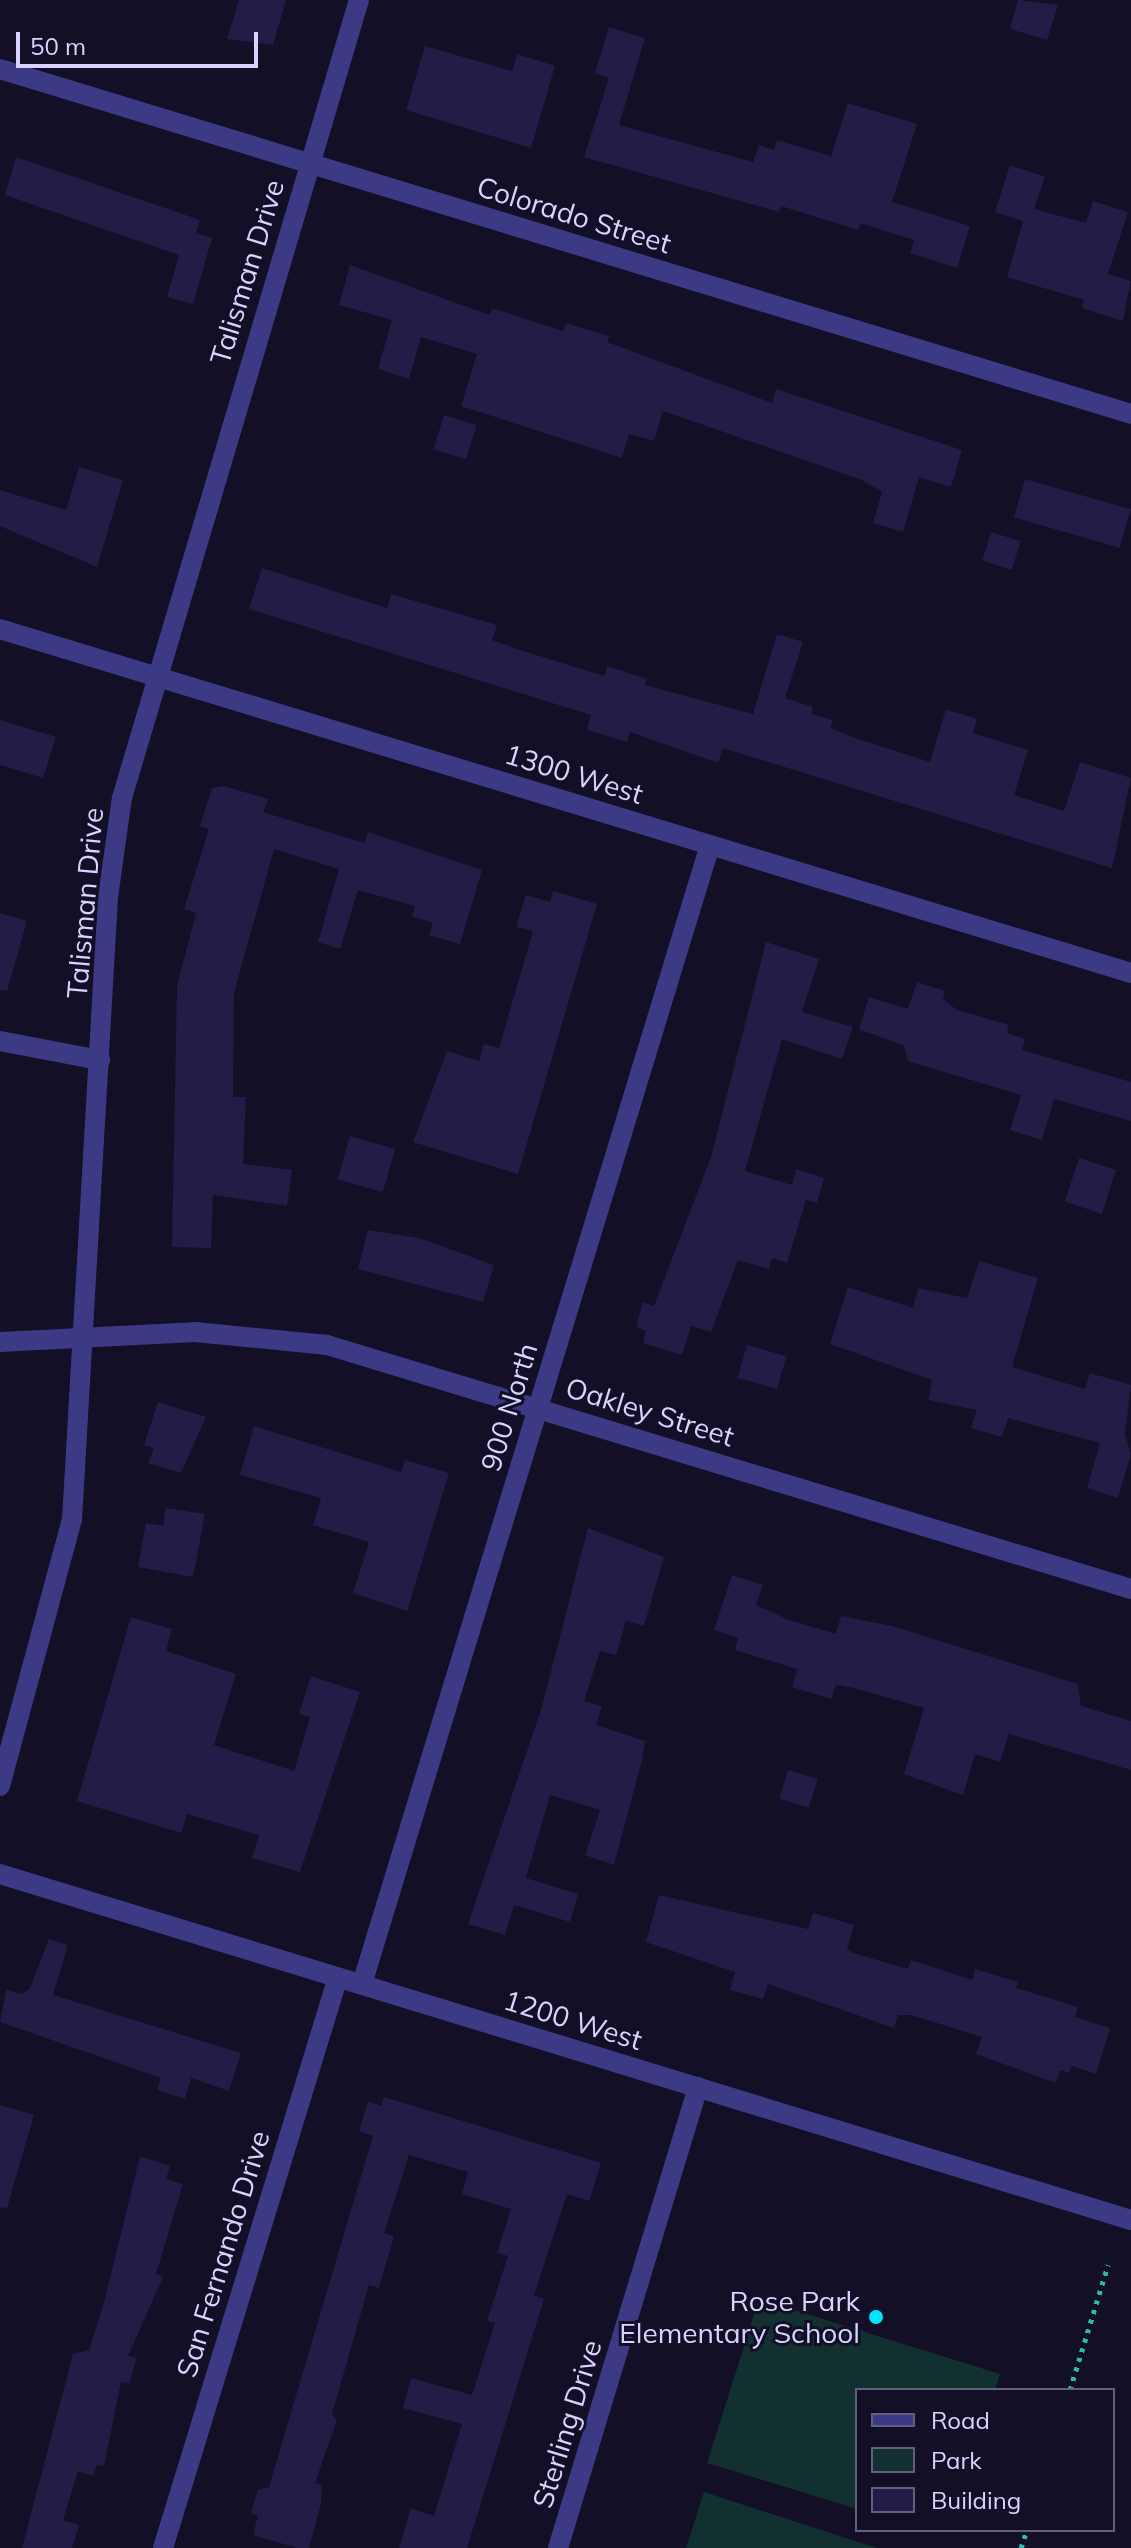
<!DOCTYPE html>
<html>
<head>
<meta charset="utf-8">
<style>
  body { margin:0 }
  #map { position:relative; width:1131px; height:2548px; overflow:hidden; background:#130f26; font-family:Mulish,sans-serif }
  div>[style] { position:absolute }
  .green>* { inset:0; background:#12302f }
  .building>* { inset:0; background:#241b47; transform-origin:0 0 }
  .path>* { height:5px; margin-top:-2.5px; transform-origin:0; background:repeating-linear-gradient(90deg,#2fb8b0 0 4px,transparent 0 10px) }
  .street>* { height:20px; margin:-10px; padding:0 10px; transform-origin:10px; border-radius:10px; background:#3d3a85 }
  .dots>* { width:22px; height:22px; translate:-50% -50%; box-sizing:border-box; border:4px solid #130f26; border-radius:50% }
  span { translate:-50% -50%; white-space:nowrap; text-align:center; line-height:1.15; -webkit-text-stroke:6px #130f26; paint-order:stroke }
  .street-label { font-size:28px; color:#d9d4ff }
  .poi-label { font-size:28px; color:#d9d4ff }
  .right { translate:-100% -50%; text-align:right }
  .legend { position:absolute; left:855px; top:2388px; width:260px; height:144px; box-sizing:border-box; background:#130f26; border:2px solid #625e7d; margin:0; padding:10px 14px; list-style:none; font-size:24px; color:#d9d4ff }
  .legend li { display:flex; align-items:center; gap:16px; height:40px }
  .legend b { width:40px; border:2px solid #625e7d }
  .scale { position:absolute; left:16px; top:32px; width:242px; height:36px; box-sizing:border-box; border:4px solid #d9d4ff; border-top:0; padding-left:10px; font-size:24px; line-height:28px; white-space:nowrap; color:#d9d4ff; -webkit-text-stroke:6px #130f26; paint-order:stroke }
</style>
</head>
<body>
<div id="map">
  <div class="green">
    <div style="clip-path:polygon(759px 2299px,1000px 2374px,995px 2390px,857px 2390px,857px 2509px,707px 2463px)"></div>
    <div style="clip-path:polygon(704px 2492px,877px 2548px,686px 2548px)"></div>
  </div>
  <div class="building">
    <div style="clip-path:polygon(239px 0,286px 0,273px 45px,227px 39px)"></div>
    <div style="clip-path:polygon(1018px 0,1058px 5px,1047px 40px,1010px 29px)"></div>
    <div style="clip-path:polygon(609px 27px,645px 38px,619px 125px,753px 162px,759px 145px,774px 150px,777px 140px,831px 156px,848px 103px,917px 124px,892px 202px,970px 226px,957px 268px,910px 253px,914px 240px,860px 223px,858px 230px,781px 206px,779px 212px,584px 157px,609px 78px,595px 73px)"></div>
    <div style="clip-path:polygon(425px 46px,512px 71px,517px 54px,555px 66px,531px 148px,406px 110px)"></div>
    <div style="clip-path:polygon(16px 157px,200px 220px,196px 233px,212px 238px,193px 304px,167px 297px,179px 255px,5px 195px)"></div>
    <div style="clip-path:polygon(1010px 165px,1045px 177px,1034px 209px,1086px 223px,1093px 201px,1128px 212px,1108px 274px,1131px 281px,1123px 321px,1082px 308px,1084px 300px,1007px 277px,1023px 221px,995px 212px)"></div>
    <div style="clip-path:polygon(350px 265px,490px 315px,492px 308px,563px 331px,566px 323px,609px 336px,607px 342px,772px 403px,776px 389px,962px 450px,951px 487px,919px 477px,903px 532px,873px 523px,882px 492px,862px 480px,663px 411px,654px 441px,629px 434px,622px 458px,461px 406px,477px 354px,421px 337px,409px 379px,378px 369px,392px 320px,339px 305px)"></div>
    <div style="left:444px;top:415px;width:34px;height:36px;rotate:17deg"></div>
    <div style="clip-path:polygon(79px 467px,123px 480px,97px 567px,0 526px,0 490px,66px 510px)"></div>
    <div style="left:1025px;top:479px;width:110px;height:40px;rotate:16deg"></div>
    <div style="left:991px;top:532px;width:31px;height:30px;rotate:17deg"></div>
    <div style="clip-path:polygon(262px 568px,387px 608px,391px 594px,497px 625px,492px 640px,517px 649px,604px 676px,607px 666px,647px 679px,645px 685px,753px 714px,777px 634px,803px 642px,785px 698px,813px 707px,811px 714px,833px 720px,830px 728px,858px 739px,930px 762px,946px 709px,977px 719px,973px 733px,1028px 750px,1014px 795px,1064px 811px,1080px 762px,1131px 778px,1112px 868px,723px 748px,718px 763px,630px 732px,627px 742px,587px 730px,591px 715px,249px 609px)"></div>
    <div style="clip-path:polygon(0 720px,56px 737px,43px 778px,0 765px)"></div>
    <div style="clip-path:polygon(224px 786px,268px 799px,263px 812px,364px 843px,368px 832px,482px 870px,460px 944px,429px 935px,433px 923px,412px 916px,415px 906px,358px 890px,340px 949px,318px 942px,339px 869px,274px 849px,234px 993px,233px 1097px,246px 1097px,243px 1164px,292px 1170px,287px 1206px,213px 1195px,211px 1248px,172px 1247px,177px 986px,196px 913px,184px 909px,209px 829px,200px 826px,212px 788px)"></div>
    <div style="clip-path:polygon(553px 891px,597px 904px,518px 1174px,413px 1142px,447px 1051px,479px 1061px,484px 1044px,499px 1048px,533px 931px,516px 927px,526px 895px,550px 902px)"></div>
    <div style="clip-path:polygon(0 913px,27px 921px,7px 991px,0 990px)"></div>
    <div style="clip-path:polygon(766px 942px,819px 959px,802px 1012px,853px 1027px,842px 1059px,782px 1039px,745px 1171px,792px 1185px,796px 1169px,824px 1178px,817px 1203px,806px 1200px,787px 1263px,772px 1258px,769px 1269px,738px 1260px,711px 1332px,691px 1326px,682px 1355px,643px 1343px,646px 1331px,636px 1327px,643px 1302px,654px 1306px,711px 1157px)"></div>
    <div style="clip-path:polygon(917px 982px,945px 991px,943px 999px,957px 1010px,1009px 1025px,1007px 1033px,1025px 1039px,1022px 1050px,1131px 1082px,1131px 1121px,1054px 1099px,1042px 1140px,1010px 1130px,1021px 1095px,908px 1061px,904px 1046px,859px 1029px,869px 997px,908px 1009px)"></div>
    <div style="left:350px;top:1136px;width:47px;height:45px;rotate:16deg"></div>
    <div style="left:1079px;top:1158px;width:39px;height:46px;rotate:18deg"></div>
    <div style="clip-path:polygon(368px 1230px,419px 1238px,494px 1265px,483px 1302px,358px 1269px)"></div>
    <div style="clip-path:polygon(979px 1261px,1038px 1278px,1012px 1367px,1085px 1389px,1090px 1373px,1131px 1385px,1125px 1434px,1131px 1454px,1118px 1498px,1087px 1488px,1100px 1443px,1008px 1418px,1002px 1437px,971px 1428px,977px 1410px,928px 1400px,932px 1380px,830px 1344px,848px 1287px,913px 1308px,918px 1288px,967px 1298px)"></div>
    <div style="left:747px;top:1345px;width:41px;height:34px;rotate:16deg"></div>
    <div style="clip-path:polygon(158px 1402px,206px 1417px,181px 1473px,148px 1463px,154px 1448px,144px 1445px)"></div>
    <div style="clip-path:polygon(254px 1426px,401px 1472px,405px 1460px,449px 1473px,407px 1611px,353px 1593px,369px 1542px,313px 1525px,321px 1498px,240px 1475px)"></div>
    <div style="clip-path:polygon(166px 1508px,205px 1514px,193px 1577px,138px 1567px,146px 1523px,163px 1526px)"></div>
    <div style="clip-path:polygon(588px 1528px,664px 1557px,644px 1626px,626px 1621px,616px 1655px,600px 1651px,584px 1701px,602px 1706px,596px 1725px,645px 1741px,642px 1760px,614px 1865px,585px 1855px,600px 1810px,550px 1795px,526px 1878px,578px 1894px,570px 1922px,514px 1905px,505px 1935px,468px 1924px,541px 1710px)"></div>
    <div style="clip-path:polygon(732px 1575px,763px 1585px,756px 1605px,789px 1620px,836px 1634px,841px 1616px,892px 1626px,1078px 1684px,1081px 1706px,1131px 1721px,1131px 1770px,1009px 1734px,1000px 1762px,975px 1754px,963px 1795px,904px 1774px,924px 1708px,854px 1688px,836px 1685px,831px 1699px,792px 1687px,797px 1669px,735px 1650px,738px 1638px,714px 1630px)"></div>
    <div style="clip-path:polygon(131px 1617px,172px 1629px,166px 1651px,236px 1674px,214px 1745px,294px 1771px,310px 1717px,299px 1714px,311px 1676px,360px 1692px,300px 1872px,252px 1858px,259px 1835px,187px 1814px,181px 1833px,77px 1801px)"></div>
    <div style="left:788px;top:1770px;width:31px;height:30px;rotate:17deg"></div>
    <div style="clip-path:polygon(659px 1895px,808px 1929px,813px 1913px,854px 1925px,847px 1949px,853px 1953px,908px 1969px,911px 1960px,972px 1980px,975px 1969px,1018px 1982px,1016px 1988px,1078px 2007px,1075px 2017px,1110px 2028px,1096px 2074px,1072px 2066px,1069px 2073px,1060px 2070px,1056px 2083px,976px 2054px,982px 2037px,911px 2015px,898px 2015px,894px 2028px,768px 1984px,763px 1999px,730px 1990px,735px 1972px,646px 1942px)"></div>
    <div style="clip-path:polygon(49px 1939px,68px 1945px,53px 1995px,241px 2053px,229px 2091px,191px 2078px,185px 2099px,157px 2090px,161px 2078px,0 2022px,6px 1990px,22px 1994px,30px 1988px)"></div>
    <div style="clip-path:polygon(384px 2097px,601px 2163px,589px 2201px,567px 2194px,534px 2295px,544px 2299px,467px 2548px,399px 2548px,411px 2508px,434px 2516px,462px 2424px,403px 2408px,411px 2378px,472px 2395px,495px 2323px,487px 2321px,508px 2256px,497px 2253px,511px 2209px,462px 2194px,468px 2172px,409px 2155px,384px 2233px,394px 2236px,379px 2288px,369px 2285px,332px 2414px,337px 2420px,315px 2483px,322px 2485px,321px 2504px,309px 2548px,297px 2548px,253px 2535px,258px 2516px,251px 2513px,258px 2490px,269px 2487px,373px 2136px,359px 2131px,368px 2101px,381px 2106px)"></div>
    <div style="clip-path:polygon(0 2105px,34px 2115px,7px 2208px,0 2207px)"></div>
    <div style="clip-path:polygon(140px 2156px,170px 2166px,166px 2179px,183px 2184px,156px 2274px,163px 2277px,128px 2356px,137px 2358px,129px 2384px,121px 2382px,104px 2466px,97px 2465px,93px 2476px,78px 2471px,63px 2520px,79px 2525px,72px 2548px,22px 2548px,73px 2354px,89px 2350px,104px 2303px)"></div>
  </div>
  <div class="path">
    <div style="left:1070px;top:2390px;width:131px;rotate:-73.1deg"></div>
    <div style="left:1021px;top:2548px;width:19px;rotate:-72deg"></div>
  </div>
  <div class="street">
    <div style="left:0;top:69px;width:1182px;rotate:16.96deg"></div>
    <div style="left:0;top:629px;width:1182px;rotate:16.92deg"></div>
    <div style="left:0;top:1041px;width:102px;rotate:10.8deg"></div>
    <div style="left:0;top:1342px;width:195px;rotate:-2.9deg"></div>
    <div style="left:195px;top:1332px;width:133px;rotate:5.6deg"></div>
    <div style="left:327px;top:1345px;width:840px;rotate:16.88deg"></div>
    <div style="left:0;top:1786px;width:276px;rotate:-74.9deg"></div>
    <div style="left:72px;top:1520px;width:624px;rotate:-86.69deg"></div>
    <div style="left:108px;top:897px;width:100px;rotate:-82deg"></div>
    <div style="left:122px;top:798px;width:832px;rotate:-73.46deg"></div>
    <div style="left:0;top:1874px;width:1183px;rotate:17.01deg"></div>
    <div style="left:362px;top:1984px;width:1191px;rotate:-73.01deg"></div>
    <div style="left:163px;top:2548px;width:597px;rotate:-72.96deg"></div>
    <div style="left:558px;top:2548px;width:482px;rotate:-73.1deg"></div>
  </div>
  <div class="dots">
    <div style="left:876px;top:2317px;background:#00e5ff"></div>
  </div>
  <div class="street-label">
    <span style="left:574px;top:215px;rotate:17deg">Colorado Street</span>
    <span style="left:247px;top:272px;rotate:-73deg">Talisman Drive</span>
    <span style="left:574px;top:774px;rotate:17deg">1300 West</span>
    <span style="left:85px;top:903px;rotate:-85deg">Talisman Drive</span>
    <span style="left:509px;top:1407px;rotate:-73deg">900 North</span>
    <span style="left:650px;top:1412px;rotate:17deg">Oakley Street</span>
    <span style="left:573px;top:2020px;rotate:17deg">1200 West</span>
    <span style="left:223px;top:2254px;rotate:-73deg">San Fernando Drive</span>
    <span style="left:567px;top:2424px;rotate:-73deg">Sterling Drive</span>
  </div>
  <div class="poi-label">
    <span class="right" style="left:860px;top:2317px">Rose Park<br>Elementary School</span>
  </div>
  <ul class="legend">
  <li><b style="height:10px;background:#3d3a85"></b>Road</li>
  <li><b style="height:22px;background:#12302f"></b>Park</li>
  <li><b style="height:22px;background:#241b47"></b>Building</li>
  </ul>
  <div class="scale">50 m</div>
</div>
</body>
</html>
